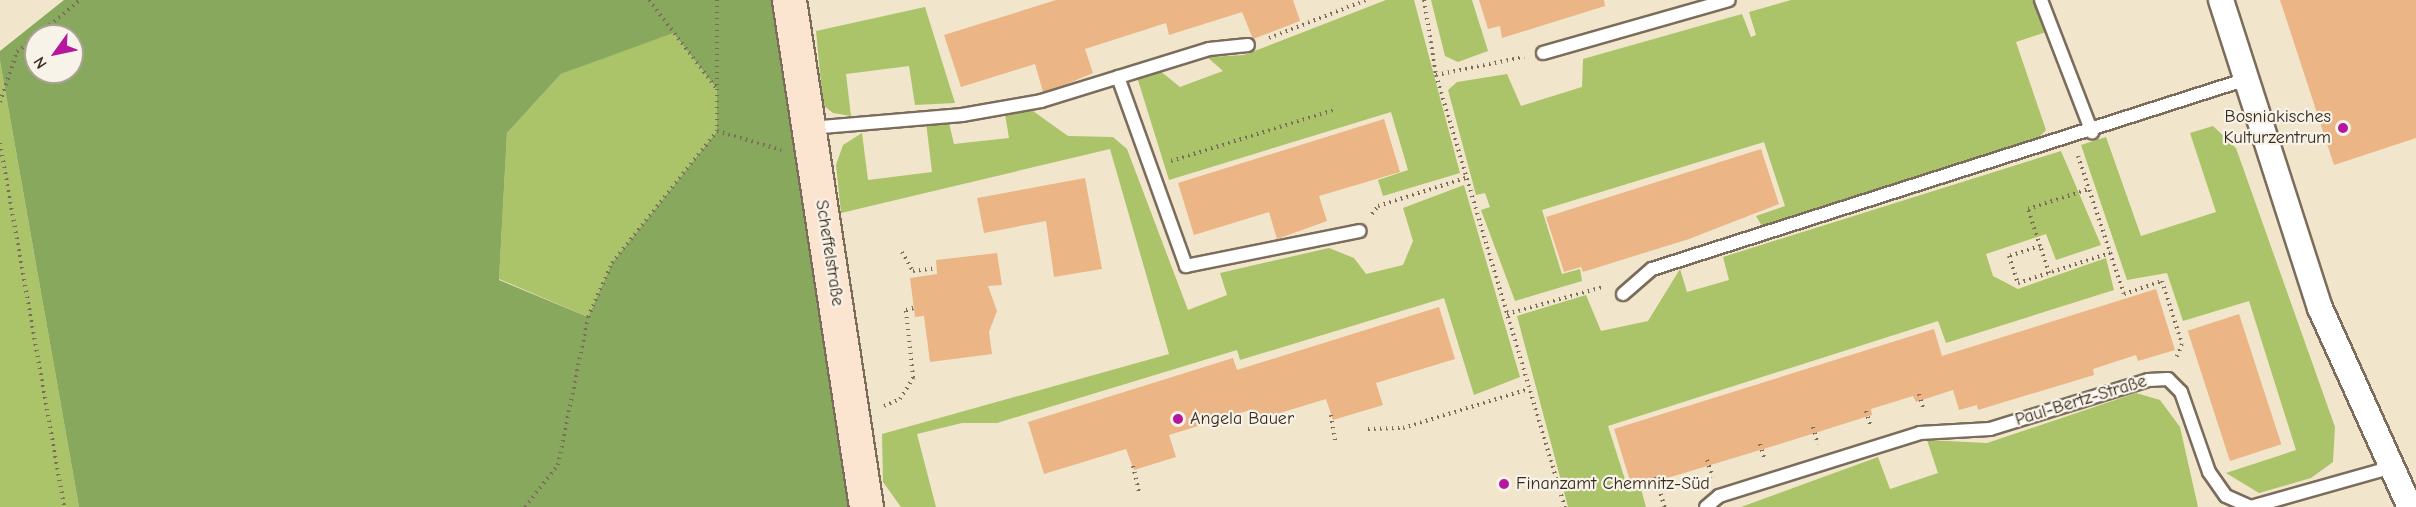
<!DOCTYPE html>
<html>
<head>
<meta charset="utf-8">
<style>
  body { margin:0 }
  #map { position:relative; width:2416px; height:507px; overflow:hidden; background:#f1e6cc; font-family:"Comic Neue",sans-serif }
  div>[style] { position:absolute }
  .green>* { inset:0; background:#abc369 }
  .forest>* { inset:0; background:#88a95d }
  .building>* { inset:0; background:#ebb586; transform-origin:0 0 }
  .path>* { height:4px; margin-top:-2px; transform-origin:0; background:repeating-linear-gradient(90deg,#7b6c5b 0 1.5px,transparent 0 6px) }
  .roads { filter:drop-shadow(2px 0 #7b6c5b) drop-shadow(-2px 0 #7b6c5b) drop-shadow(0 2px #7b6c5b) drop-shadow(0 -2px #7b6c5b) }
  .service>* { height:12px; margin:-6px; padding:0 6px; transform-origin:6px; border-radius:6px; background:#fff }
  .minor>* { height:24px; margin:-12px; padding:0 12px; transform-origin:12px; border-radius:12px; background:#fff }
  .secondary>* { height:33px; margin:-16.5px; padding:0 16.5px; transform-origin:16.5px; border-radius:16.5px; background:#fce5d0 }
  .dots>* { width:16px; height:16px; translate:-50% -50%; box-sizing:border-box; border:3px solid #f7f3e8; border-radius:50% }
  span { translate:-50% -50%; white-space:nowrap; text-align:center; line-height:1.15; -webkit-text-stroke:4.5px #f7f3e8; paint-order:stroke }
  .poi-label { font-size:18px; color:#3b2a1e }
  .right { translate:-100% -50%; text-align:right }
  .left { translate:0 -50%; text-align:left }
  .street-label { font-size:18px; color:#3b2a1e }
  .north { position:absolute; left:24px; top:24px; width:60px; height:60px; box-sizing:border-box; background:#f7f3e8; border:2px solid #aca397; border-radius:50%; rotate:237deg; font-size:16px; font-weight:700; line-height:24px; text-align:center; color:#3b2a1e }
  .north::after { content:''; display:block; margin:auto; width:21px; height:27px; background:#b5179e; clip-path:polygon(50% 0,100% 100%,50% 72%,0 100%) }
</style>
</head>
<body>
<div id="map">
  <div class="green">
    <div style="clip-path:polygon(1386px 0,1414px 0,1460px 173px,1383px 196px,1378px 180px,1408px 170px,1391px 112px,1169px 180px,1137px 77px,1159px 70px,1180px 87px,1223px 71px,1207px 57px,1244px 55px)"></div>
    <div style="clip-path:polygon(1431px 0,1472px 0,1488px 51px,1458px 62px,1445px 56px)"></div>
    <div style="clip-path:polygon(1791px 0,2034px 0,2046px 32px,2016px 42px,2046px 130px,2032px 144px,1762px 226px,1756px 216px,1785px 206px,1764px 142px,1542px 210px,1562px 274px,1580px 269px,1582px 281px,1515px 301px,1481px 210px,1490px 207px,1485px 193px,1476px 195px,1448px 90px,1457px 82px,1507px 74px,1521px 106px,1582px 87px,1583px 59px,1742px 14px,1751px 37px,1756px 35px,1749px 12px)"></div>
    <div style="clip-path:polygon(925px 7px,955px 103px,915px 105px,909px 66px,846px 74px,851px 116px,833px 113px,823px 105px,816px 31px)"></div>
    <div style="clip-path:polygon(672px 32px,717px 89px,717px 131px,612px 263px,588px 317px,499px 279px,507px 133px,561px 74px)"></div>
    <div style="clip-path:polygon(0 61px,79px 507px,0 507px)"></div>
    <div style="clip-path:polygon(1033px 111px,1068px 136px,1113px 137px,1127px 149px,1188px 310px,1227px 295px,1220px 273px,1329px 248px,1354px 258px,1366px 274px,1403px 265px,1413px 241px,1403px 208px,1464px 185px,1520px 377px,1474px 395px,1444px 298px,1240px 360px,1237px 350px,997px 423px,962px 423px,917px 434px,936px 507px,901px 507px,883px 482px,882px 434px,1169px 354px,1110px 149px,841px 213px,836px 165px,843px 145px,862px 133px,868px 180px,932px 172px,926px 122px,949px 123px,954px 144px,1009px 138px,1005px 114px)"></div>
    <div style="clip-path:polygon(2213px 126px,2236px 148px,2335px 427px,2333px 462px,2311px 478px,2259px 493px,2226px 473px,2296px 450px,2249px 301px,2183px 321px,2167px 273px,2127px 280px,2081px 145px,2106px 137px,2141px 236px,2216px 212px,2190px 133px)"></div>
    <div style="clip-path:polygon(2061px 151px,2101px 245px,2056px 260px,2046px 234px,1986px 254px,1993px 276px,2018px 289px,2106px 258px,2114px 290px,1946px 343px,1938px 321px,1608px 426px,1629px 492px,1641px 489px,1646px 507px,1568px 507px,1517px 316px,1586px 295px,1601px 331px,1648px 321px,1680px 269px,1687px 292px,1729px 280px,1723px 257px)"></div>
    <div style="clip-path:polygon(2136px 393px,2160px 400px,2180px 427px,2198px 507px,1741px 507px,1878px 457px,1890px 489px,1938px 473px,1927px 440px,1987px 443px)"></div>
  </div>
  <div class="forest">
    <div style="clip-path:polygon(evenodd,64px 0,792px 0,866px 507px,79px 507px,0 61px,0 51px,64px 0,673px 33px,717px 89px,717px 131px,612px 263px,588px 317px,499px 280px,507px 133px,561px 74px,673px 33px,64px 0,36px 36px,72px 36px,72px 72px,36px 72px,36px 36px)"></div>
  </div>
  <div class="building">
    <div style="clip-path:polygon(1056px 0,1293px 0,1300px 21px,1253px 39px,1242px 12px,1169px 35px,1166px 23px,1085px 49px,1093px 73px,1067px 84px,1043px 92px,1035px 64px,961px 87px,944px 35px)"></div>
    <div style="clip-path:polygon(1479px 0,1604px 0,1605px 6px,1502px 38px,1500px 26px,1488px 29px)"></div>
    <div style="clip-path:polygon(2280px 0,2416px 0,2416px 138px,2334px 165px)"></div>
    <div style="clip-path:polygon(1384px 119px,1400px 172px,1319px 196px,1327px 221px,1277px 239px,1269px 212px,1194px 235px,1178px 183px)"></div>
    <div style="clip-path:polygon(1761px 149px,1779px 204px,1689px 239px,1583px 272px,1581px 267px,1564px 272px,1546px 217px)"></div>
    <div style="clip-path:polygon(1085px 178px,1102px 269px,1054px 277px,1046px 221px,984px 233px,977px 198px)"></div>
    <div style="clip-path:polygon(997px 253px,1002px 285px,988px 286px,997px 311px,989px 332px,992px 354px,930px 362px,924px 316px,915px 317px,910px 278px,937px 274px,936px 260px)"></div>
    <div style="clip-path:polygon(2156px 289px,2175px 350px,2138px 361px,2136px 355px,2093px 369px,2094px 375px,1978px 410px,1977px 405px,1959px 410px,1953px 390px,1916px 402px,1913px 396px,1871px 409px,1872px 415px,1780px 444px,1651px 483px,1649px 478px,1631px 484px,1614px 429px,1934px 329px,1942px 356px)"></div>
    <div style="clip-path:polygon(1439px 307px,1455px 359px,1376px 383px,1383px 405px,1333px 420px,1326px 399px,1253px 421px,1250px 410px,1169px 435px,1176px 457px,1134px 470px,1126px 449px,1044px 474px,1028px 422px,1233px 358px,1237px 370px)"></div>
    <div style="left:2239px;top:314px;width:137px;height:54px;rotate:72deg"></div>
  </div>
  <div class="path">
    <div style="left:649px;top:0;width:112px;rotate:52.6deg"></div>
    <div style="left:717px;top:89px;width:42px;rotate:90deg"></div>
    <div style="left:717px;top:131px;width:67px;rotate:16.5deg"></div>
    <div style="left:717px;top:0;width:89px;rotate:90deg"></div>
    <div style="left:1424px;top:0;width:76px;rotate:80.9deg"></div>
    <div style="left:1436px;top:75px;width:451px;rotate:73.4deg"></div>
    <div style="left:1269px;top:38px;width:104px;rotate:-21.4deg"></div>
    <div style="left:1436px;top:75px;width:90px;rotate:-11.6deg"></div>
    <div style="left:0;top:102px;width:53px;rotate:-71.2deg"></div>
    <div style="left:17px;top:52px;width:82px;rotate:-39.5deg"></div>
    <div style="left:0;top:143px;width:370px;rotate:80deg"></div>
    <div style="left:2078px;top:156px;width:145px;rotate:71.6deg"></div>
    <div style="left:2124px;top:294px;width:40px;rotate:-18.9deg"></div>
    <div style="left:2162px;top:281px;width:66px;rotate:72.4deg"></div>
    <div style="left:2182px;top:344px;width:16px;rotate:112deg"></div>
    <div style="left:1171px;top:161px;width:171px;rotate:-17.4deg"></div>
    <div style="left:1372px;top:214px;width:10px;rotate:-53deg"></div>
    <div style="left:1378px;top:206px;width:92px;rotate:-17.7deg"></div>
    <div style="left:2040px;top:246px;width:39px;rotate:-108deg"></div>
    <div style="left:2028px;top:209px;width:64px;rotate:-18.2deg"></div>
    <div style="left:902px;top:252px;width:22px;rotate:60deg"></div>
    <div style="left:913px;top:271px;width:24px;rotate:-7deg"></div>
    <div style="left:2049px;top:273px;width:28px;rotate:-108deg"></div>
    <div style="left:2040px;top:246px;width:33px;rotate:162deg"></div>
    <div style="left:2009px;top:256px;width:28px;rotate:72deg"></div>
    <div style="left:2018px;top:283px;width:97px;rotate:-18.1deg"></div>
    <div style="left:1507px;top:314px;width:100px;rotate:-15.7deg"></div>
    <div style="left:1919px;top:394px;width:17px;rotate:73deg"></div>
    <div style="left:884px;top:406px;width:17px;rotate:-24deg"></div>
    <div style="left:900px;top:399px;width:25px;rotate:-58deg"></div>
    <div style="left:913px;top:378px;width:68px;rotate:-95.9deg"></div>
    <div style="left:906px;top:310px;width:8px;rotate:-14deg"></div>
    <div style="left:1866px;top:411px;width:17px;rotate:73deg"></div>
    <div style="left:1331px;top:415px;width:26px;rotate:81deg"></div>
    <div style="left:1813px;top:427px;width:18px;rotate:74deg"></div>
    <div style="left:1368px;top:429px;width:35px;rotate:-2deg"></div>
    <div style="left:1403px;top:428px;width:132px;rotate:-17.2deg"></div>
    <div style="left:1760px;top:444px;width:17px;rotate:73deg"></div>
    <div style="left:1707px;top:460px;width:18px;rotate:71deg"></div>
    <div style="left:1133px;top:466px;width:28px;rotate:77deg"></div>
    <div style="left:1655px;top:477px;width:32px;rotate:72deg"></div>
    <div style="left:525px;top:507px;width:53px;rotate:-51.8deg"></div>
    <div style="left:558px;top:465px;width:151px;rotate:-78.5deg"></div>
    <div style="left:588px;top:317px;width:59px;rotate:-66deg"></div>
    <div style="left:612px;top:263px;width:169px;rotate:-51.5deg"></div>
  </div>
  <div class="roads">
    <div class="service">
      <div style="left:2041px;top:0;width:142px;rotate:68.9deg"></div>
      <div style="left:1543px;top:53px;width:193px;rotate:-15.9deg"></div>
      <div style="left:1118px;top:77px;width:201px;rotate:70.2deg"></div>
      <div style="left:1186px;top:266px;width:177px;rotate:-11.4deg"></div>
      <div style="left:810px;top:128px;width:153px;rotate:-4.9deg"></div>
      <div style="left:962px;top:115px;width:80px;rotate:-10deg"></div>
      <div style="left:1041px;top:101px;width:176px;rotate:-17.2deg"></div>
      <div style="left:1209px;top:49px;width:39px;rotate:-6deg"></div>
      <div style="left:1623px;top:294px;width:38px;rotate:-41deg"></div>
      <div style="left:1652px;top:269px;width:621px;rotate:-17.71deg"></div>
      <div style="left:1706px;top:507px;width:17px;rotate:-40deg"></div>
      <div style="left:1719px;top:496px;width:211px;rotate:-17.4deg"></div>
      <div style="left:1920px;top:433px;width:70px;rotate:-3.3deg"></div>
      <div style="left:1990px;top:429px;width:165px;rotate:-17.2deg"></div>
      <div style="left:2148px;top:380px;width:20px;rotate:-3deg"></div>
      <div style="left:2168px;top:379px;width:18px;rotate:45deg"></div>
      <div style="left:2181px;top:392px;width:85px;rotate:70.7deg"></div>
      <div style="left:2209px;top:472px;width:29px;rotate:55deg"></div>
      <div style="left:2226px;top:496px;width:27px;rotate:24deg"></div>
      <div style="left:2251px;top:507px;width:143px;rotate:-15.8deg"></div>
    </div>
    <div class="minor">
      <div style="left:2221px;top:0;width:324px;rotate:72.2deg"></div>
      <div style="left:2320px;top:308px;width:218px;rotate:65.7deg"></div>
    </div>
    <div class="secondary">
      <div style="left:789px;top:0;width:513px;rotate:81.36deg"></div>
    </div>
  </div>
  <div class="dots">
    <div style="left:2343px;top:128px;background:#b5179e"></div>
    <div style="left:1178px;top:419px;background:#b5179e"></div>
    <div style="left:1504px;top:484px;background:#b5179e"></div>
  </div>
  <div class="poi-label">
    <span class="right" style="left:2331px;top:128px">Bosniakisches<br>Kulturzentrum</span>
    <span class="left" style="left:1190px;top:419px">Angela Bauer</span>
    <span class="left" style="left:1516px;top:484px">Finanzamt Chemnitz-Süd</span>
  </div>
  <div class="street-label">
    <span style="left:829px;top:253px;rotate:81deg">Scheffelstraße</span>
    <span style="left:2081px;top:401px;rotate:-17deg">Paul-Bertz-Straße</span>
  </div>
  <div class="north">N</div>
</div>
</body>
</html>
